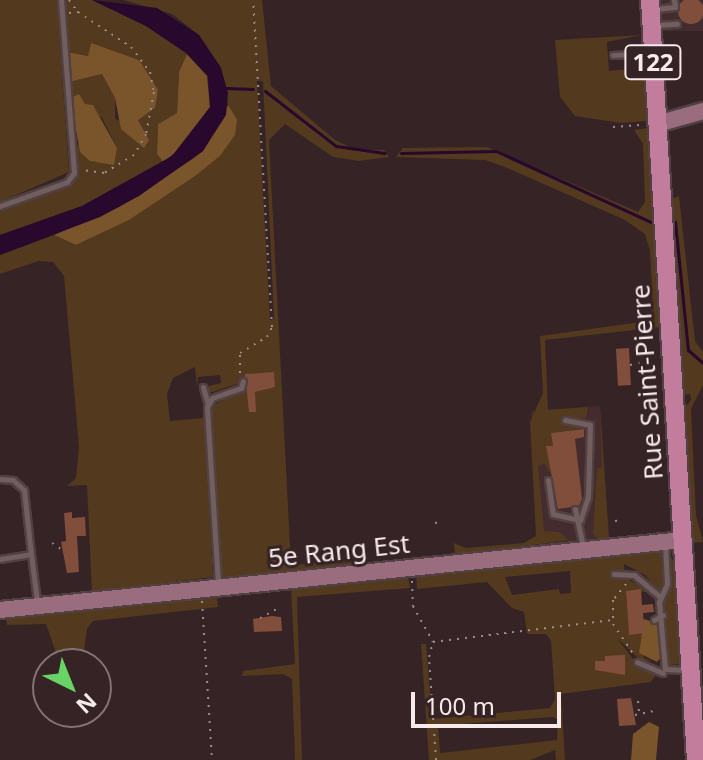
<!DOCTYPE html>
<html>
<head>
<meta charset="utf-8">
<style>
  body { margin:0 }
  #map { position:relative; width:703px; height:760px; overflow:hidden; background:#352325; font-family:"Noto Sans",sans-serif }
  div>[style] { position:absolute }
  .built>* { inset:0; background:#442c2e; transform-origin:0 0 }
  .green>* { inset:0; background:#53391e }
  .forest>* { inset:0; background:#7a542b }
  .water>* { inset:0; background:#28082c }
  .stream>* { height:3px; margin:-1.5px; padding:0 1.5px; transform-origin:1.5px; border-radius:1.5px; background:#28082c }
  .building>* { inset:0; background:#824e3c; transform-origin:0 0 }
  .round { border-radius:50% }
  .path>* { height:2px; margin-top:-1px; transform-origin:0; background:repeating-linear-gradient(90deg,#9b8c8d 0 2px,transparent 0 8px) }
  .roads { filter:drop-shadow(2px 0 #514143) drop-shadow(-2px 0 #514143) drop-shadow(0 2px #514143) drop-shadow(0 -2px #514143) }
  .lane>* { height:5px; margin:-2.5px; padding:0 2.5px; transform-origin:2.5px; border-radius:2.5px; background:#735e5f }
  .secondary>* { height:16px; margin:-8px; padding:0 8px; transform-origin:8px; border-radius:8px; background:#9a6d7e }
  .primary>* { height:18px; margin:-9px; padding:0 9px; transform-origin:9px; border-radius:9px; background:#c27c9c }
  span { translate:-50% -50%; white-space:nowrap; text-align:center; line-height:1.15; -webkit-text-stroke:6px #352325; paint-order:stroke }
  .shield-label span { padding:2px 6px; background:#352325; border:2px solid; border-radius:6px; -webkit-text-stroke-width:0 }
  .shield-label { font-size:24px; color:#f7eaeb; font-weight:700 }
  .street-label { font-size:26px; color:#f7eaeb }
  .north { position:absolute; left:32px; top:648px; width:80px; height:80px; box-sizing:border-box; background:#352325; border:2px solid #837374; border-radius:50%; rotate:137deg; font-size:22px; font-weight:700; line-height:32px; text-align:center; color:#f7eaeb }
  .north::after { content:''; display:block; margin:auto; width:28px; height:36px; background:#68d465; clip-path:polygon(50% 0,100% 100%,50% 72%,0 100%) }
  .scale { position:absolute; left:411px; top:692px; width:150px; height:36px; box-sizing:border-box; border:4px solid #f7eaeb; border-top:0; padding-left:10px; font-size:24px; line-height:28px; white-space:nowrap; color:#f7eaeb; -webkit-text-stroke:6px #352325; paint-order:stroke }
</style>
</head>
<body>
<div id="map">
  <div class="built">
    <div style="left:660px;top:0;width:43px;height:31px"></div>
    <div style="left:600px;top:406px;width:134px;height:69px;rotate:86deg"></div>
  </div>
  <div class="green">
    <div style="clip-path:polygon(0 0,57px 0,69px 172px,0 202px)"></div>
    <div style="clip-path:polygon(66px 0,92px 0,146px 26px,187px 54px,179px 72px,177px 113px,158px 124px,157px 154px,163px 162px,82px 206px,0 235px,0 211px,75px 180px,77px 144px,90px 161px,102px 162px,117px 148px,102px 118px,70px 98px,69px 82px,102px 74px,115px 98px,115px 119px,142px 130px,138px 119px,155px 108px,139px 60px,91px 44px,88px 56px,67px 52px)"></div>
    <div style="clip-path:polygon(evenodd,123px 0,262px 0,271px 86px,335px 140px,356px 150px,384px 150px,389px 157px,359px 161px,333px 157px,285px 124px,269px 140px,291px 565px,367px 559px,367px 565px,222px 579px,208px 408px,247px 387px,264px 390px,262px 373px,246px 374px,246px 381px,206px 394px,205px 387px,221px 383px,220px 375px,198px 377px,197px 388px,195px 367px,173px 378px,167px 394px,170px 421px,204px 418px,213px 577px,92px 592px,87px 485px,67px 486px,76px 478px,79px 447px,64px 276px,53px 262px,39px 261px,0 274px,0 255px,54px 235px,76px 245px,129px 220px,220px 156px,237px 119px,228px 105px,221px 68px,199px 35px,172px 14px,123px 0,257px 81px,263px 81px,274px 319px,270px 320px,257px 81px)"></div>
    <div style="clip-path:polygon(642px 35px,607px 42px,609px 71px,644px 68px,647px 121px,621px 123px,575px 116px,560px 97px,555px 40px)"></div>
    <div style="clip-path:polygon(648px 128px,662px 327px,545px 340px,548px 410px,588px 407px,586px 418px,563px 419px,585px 428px,551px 433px,553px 446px,547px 447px,551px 474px,544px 463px,538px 466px,544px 531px,559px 532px,568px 540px,455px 556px,454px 543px,466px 548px,524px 543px,536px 536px,530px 422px,543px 393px,540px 336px,648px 321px,653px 308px,650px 251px,645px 234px,625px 220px,505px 167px,485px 160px,396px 157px,403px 148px,487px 147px,638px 212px,645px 202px,643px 144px,634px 130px)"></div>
    <div style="clip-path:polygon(679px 196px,695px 341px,703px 352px,703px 385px,691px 409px,696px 515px,703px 542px,691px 543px,684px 408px,691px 400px,690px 394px,682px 395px,671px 199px)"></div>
    <div style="clip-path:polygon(600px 406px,609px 540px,598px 540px,593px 533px,597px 469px,602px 467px)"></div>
    <div style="clip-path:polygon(evenodd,662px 552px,663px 586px,668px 585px,670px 555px,675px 565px,682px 664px,669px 665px,663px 597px,645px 575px,624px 564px,625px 578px,651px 592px,626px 591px,629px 634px,645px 633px,640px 643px,644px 658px,652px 661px,640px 660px,617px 638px,637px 664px,657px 673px,651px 682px,561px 694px,565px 760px,556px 760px,555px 750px,530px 760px,429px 760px,421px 644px,426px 644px,432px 719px,550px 708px,555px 699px,551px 641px,546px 634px,527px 634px,524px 612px,512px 608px,487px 582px,417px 589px,416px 576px,662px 552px,570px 571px,571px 593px,560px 594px,559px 589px,512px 595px,505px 577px,570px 571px,662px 552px,553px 717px,558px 720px,557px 740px,440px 753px,438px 726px,553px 717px)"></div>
    <div style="clip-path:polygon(408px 576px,410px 588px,297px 597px,302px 760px,295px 760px,292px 679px,283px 674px,242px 676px,243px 671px,295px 664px,291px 588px)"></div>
    <div style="clip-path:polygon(217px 596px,218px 607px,93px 621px,87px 629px,82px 664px,60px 664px,46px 624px,7px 625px,6px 616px)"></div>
  </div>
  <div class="forest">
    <div style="clip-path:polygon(91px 43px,139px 60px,158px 90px,155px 108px,138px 120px,149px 140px,144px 148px,121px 129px,115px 98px,102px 74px,69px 82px,67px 52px,88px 56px)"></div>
    <div style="clip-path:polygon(187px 54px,207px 76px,210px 107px,180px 149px,163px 162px,157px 154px,158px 124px,177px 113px,179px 72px)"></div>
    <div style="clip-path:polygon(79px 94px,85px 104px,93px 105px,117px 148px,114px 165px,90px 161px,80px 152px,70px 98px)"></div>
    <div style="clip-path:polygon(228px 105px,237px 119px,235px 135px,220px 156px,195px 176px,129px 220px,76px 245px,54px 235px,119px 207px,191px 160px,203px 151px)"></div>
    <div style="clip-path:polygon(644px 619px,662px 625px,662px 656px,657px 662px,639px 653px)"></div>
    <div style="clip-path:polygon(649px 722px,659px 727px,656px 760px,631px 760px,633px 734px)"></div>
  </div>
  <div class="water">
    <div style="clip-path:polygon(92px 0,157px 8px,199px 35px,221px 68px,228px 93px,226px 115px,203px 151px,139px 196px,100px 217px,0 255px,0 235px,82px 206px,172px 156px,210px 107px,208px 76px,185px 52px,146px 26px)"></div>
  </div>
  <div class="stream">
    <div style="left:225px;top:88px;width:28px;rotate:2deg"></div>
    <div style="left:265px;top:91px;width:90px;rotate:37.8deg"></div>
    <div style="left:336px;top:146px;width:49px;rotate:8.1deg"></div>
    <div style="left:401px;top:153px;width:95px;rotate:-1.2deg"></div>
    <div style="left:496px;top:151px;width:170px;rotate:24.6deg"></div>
    <div style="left:675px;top:222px;width:129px;rotate:84.2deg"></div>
    <div style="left:688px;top:350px;width:20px;rotate:41deg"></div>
  </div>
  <div class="building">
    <div class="round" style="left:678px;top:-2px;width:26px;height:26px"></div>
    <div style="left:629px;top:348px;width:37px;height:13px;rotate:87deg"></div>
    <div style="clip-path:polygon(274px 372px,275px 387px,255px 392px,256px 412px,249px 412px,245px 374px)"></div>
    <div style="clip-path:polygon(584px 429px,584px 437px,575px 439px,582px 499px,579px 506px,558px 509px,546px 446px,553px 446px,551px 433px)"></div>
    <div style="clip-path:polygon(72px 512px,72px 518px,85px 517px,86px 536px,77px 536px,79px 572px,67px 573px,61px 542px,66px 541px,64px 513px)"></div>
    <div style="clip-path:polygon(641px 589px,642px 605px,653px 604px,654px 612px,643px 613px,645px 633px,629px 635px,626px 591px)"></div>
    <div style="clip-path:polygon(272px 616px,281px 617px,282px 631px,254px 632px,253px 619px)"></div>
    <div style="clip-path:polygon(625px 655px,625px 675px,595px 670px,595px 661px,605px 661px,605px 656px)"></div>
    <div style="clip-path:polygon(631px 698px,636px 725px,619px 726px,617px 699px)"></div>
  </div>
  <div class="path">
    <div style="left:69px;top:0;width:14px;rotate:54deg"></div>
    <div style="left:69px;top:13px;width:9px;rotate:-6deg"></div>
    <div style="left:78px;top:12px;width:64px;rotate:33.4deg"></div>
    <div style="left:131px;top:47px;width:31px;rotate:53deg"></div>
    <div style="left:150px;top:72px;width:20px;rotate:79deg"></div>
    <div style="left:154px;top:92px;width:43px;rotate:100.8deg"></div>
    <div style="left:146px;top:134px;width:24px;rotate:120deg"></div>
    <div style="left:134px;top:155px;width:35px;rotate:149deg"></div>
    <div style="left:104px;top:173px;width:22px;rotate:-172deg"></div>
    <div style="left:613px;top:127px;width:31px;rotate:-4deg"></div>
    <div style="left:630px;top:365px;width:13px;rotate:-9deg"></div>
    <div style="left:240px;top:373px;width:20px;rotate:-90deg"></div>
    <div style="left:240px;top:353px;width:31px;rotate:-31deg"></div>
    <div style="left:267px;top:337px;width:11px;rotate:-63deg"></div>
    <div style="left:272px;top:327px;width:328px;rotate:-93.3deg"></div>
    <div style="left:647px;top:464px;width:11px;rotate:85deg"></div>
    <div style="left:615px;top:521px;width:8px;rotate:-7deg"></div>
    <div style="left:435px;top:523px;width:6px;rotate:-9deg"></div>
    <div style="left:52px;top:543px;width:11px;rotate:34deg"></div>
    <div style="left:412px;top:581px;width:25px;rotate:88deg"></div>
    <div style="left:413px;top:606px;width:41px;rotate:60.9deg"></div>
    <div style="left:626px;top:584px;width:21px;rotate:129deg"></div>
    <div style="left:613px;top:600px;width:24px;rotate:90deg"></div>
    <div style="left:613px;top:624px;width:40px;rotate:56deg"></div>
    <div style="left:202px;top:601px;width:159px;rotate:86.4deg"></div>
    <div style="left:260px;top:618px;width:18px;rotate:-29deg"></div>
    <div style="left:638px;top:701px;width:12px;rotate:85deg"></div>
    <div style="left:635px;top:715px;width:19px;rotate:-12deg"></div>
    <div style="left:436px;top:760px;width:103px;rotate:-93.9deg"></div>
    <div style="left:429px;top:657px;width:16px;rotate:-75deg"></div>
    <div style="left:433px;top:642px;width:181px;rotate:-7deg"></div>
  </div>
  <div class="roads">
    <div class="lane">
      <div style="left:655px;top:9px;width:20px;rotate:-6deg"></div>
      <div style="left:675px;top:7px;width:7px;rotate:-98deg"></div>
      <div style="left:655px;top:25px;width:22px;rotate:-3deg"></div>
      <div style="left:613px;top:55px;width:35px;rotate:-3deg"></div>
      <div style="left:0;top:206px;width:71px;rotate:-19.7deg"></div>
      <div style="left:67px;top:182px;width:11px;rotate:-52deg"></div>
      <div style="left:74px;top:173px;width:173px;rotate:-94.3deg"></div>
      <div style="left:203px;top:387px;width:18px;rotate:74deg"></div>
      <div style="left:565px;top:420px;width:25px;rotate:11deg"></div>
      <div style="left:590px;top:425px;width:72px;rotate:91.6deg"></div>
      <div style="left:588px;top:497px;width:24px;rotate:109deg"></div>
      <div style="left:0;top:479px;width:13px;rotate:4deg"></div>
      <div style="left:13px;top:480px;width:15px;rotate:42deg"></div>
      <div style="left:24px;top:490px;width:64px;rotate:83.8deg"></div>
      <div style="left:548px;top:480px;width:34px;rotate:82deg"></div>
      <div style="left:553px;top:514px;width:28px;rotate:13deg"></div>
      <div style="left:575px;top:509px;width:38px;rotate:78deg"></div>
      <div style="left:665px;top:543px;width:41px;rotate:87.2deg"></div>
      <div style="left:667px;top:584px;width:20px;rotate:114deg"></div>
      <div style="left:659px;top:602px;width:67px;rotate:84.9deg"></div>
      <div style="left:665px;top:669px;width:21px;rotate:3deg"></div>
      <div style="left:0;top:559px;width:31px;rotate:-9deg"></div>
      <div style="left:31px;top:554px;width:47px;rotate:82.7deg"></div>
      <div style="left:614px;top:574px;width:20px;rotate:3deg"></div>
      <div style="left:634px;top:575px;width:34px;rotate:40deg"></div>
      <div style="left:218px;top:583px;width:176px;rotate:-93.6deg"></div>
      <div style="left:207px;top:407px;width:10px;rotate:-61deg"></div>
      <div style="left:212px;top:398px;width:31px;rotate:-19deg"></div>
      <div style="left:241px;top:388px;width:7px;rotate:-74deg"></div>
      <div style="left:654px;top:620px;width:10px;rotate:-29deg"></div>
      <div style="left:637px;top:662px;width:28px;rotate:23deg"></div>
    </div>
    <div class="secondary">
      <div style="left:657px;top:124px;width:48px;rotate:-15.8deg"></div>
      <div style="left:0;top:610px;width:687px;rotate:-5.85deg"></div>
    </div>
    <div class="primary">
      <div style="left:650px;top:0;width:761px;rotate:86.54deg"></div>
    </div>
  </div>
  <div class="shield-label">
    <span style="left:653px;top:62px">122</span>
  </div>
  <div class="street-label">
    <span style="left:647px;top:382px;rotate:-94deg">Rue Saint-Pierre</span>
    <span style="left:339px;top:551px;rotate:-6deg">5e Rang Est</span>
  </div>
  <div class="north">N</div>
  <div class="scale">100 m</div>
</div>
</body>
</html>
